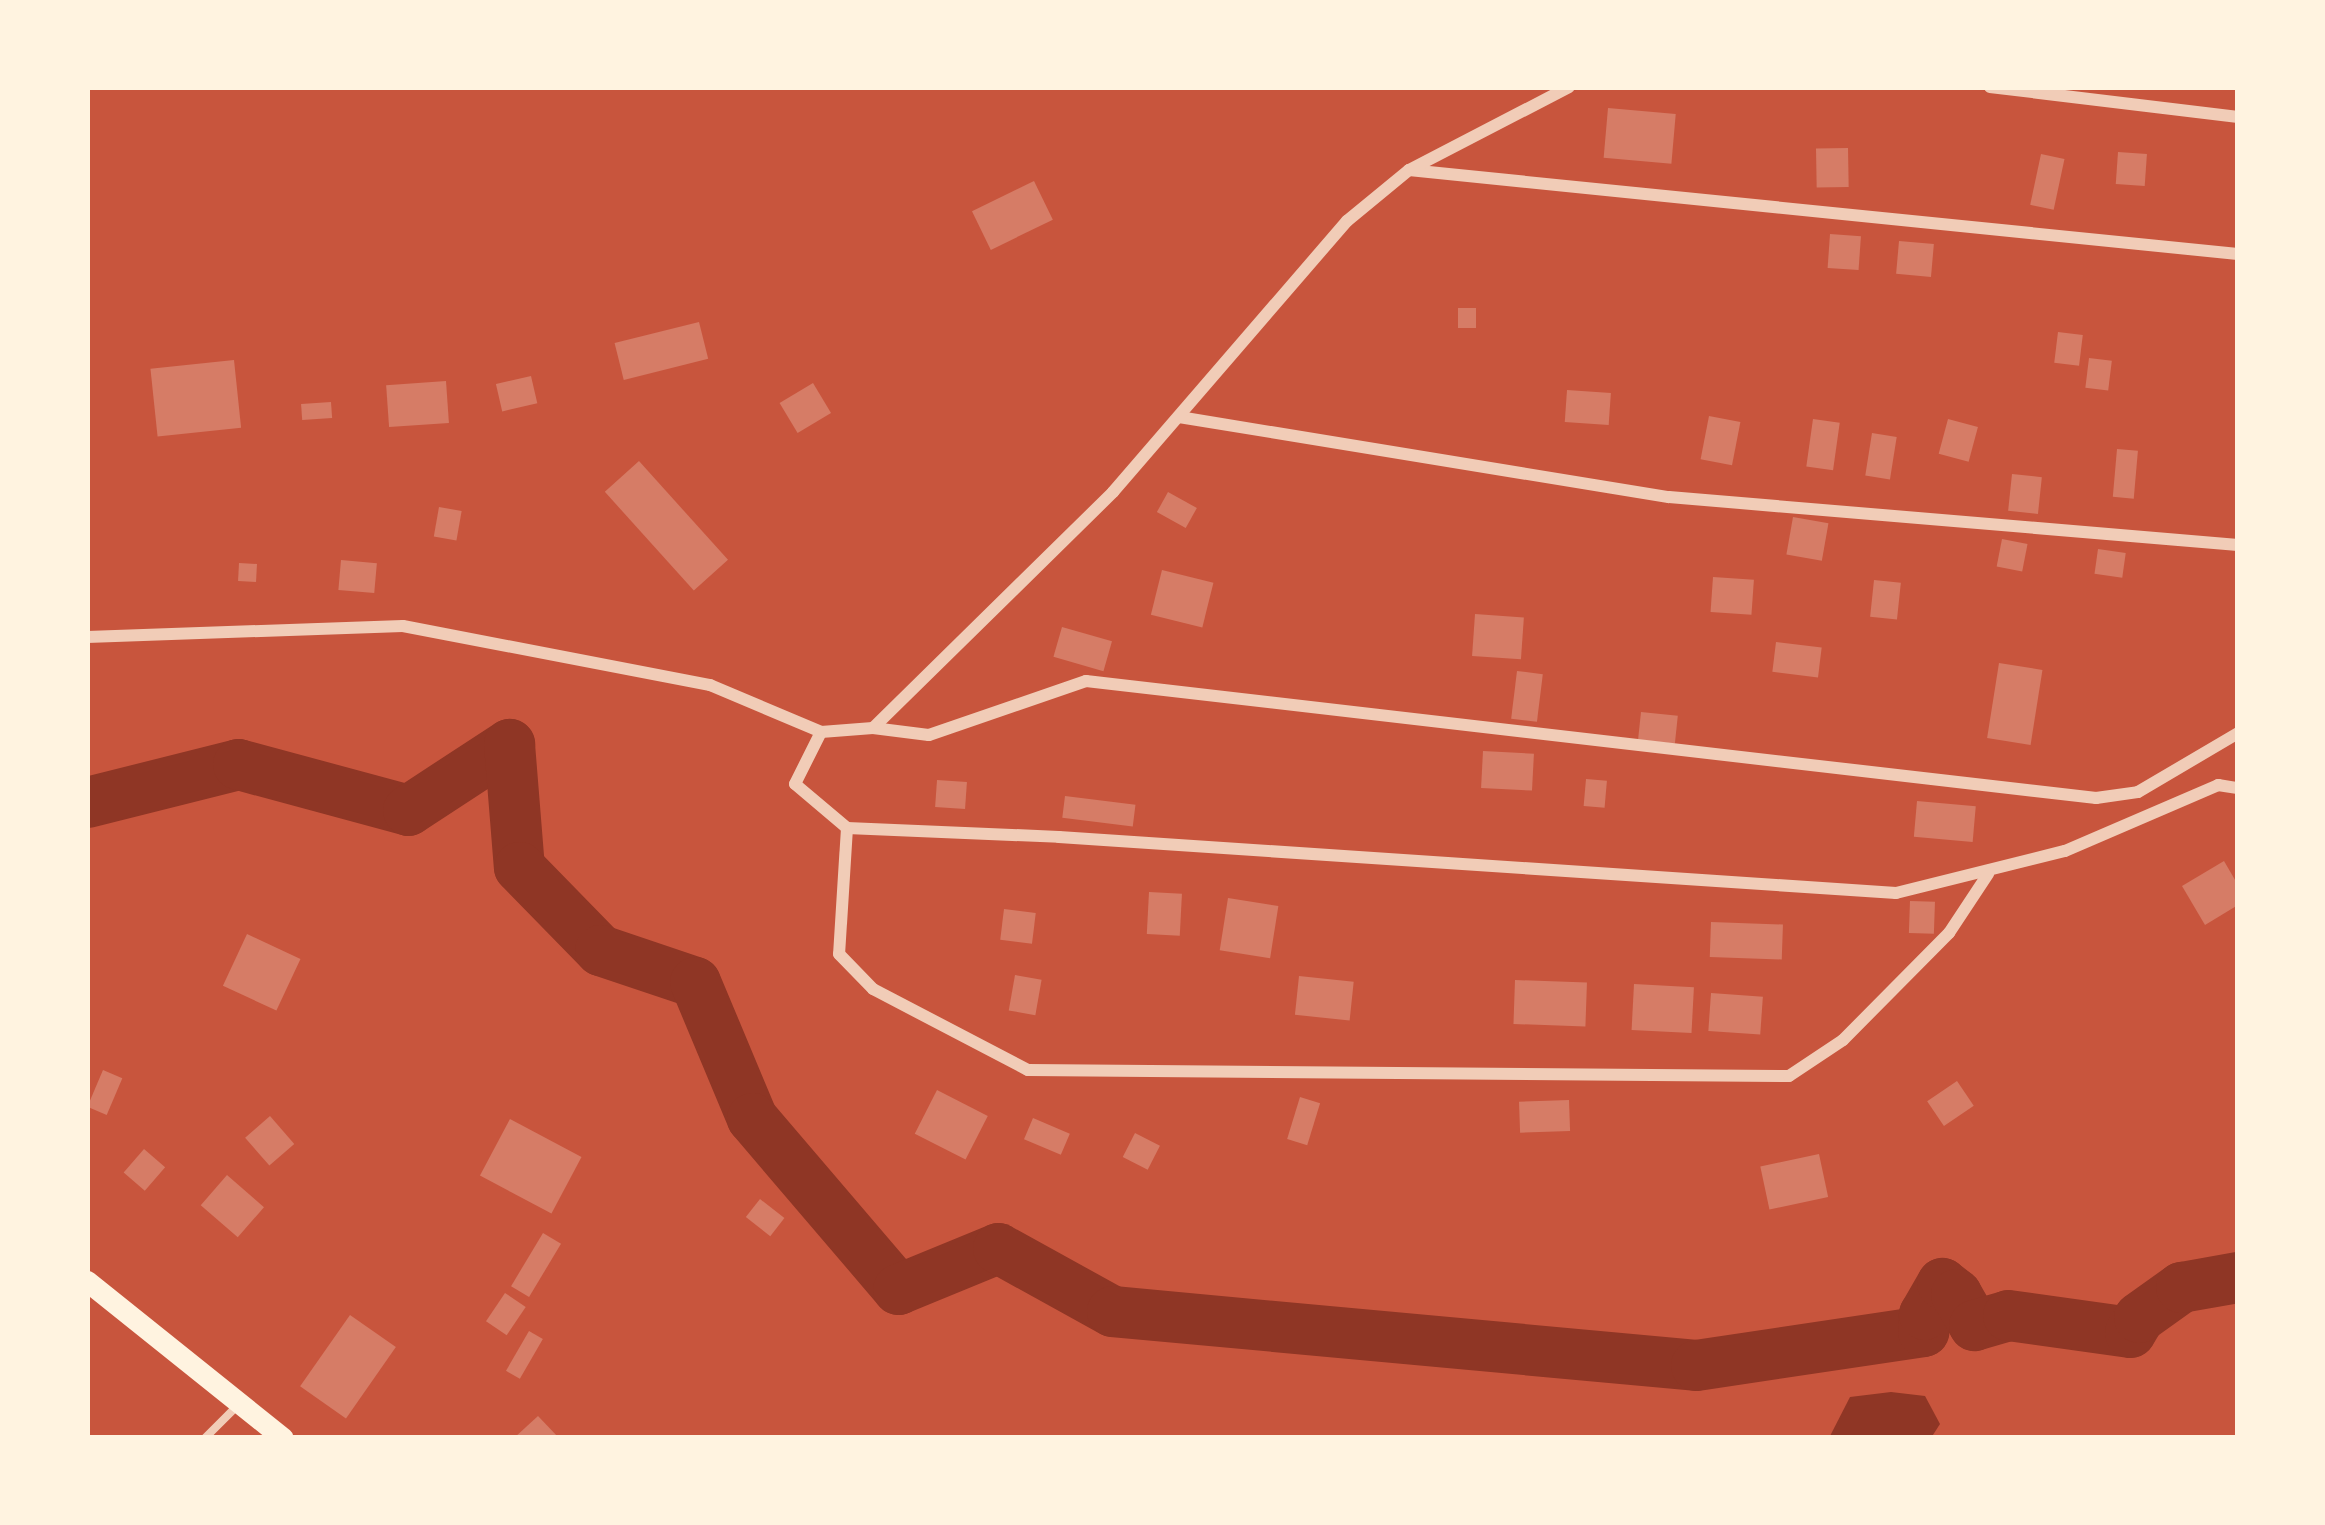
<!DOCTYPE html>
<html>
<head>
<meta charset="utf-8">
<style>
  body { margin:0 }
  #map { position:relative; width:2325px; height:1525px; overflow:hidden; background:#c8553d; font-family:"DejaVu Sans",sans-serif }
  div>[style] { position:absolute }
  .water>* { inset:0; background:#8f3625 }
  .river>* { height:51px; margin:-25.5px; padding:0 25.5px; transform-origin:25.5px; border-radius:25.5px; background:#8f3625 }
  .building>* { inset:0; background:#d67c66; transform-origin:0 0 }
  .service>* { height:8px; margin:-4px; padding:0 4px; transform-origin:4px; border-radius:4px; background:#f1ccb7 }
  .minor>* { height:12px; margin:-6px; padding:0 6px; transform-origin:6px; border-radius:6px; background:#f1ccb7 }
  .secondary>* { height:21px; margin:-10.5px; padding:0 10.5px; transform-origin:10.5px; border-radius:10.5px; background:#fff3e0 }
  span { translate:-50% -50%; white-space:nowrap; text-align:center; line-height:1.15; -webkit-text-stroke:12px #fff3e0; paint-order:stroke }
  .frame { position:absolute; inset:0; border:90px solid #fff3e0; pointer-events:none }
</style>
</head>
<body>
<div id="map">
  <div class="water">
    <div style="clip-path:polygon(1891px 1392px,1925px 1396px,1940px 1424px,1931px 1438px,1829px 1438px,1850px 1397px)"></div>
  </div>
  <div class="river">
    <div style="left:87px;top:802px;width:156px;rotate:-14.1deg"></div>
    <div style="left:238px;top:764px;width:176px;rotate:15.1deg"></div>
    <div style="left:408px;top:810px;width:121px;rotate:-33.2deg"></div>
    <div style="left:509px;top:744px;width:123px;rotate:85.4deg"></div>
    <div style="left:519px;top:867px;width:116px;rotate:45.7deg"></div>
    <div style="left:600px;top:950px;width:100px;rotate:18.6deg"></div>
    <div style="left:695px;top:982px;width:147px;rotate:67.3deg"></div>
    <div style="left:752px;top:1118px;width:225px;rotate:49.5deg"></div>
    <div style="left:898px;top:1289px;width:108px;rotate:-22.3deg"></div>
    <div style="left:998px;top:1248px;width:130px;rotate:28.9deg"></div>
    <div style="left:1112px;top:1311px;width:586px;rotate:5.28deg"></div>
    <div style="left:1696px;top:1365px;width:230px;rotate:-8.5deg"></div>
    <div style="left:1923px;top:1331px;width:17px;rotate:-87deg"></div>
    <div style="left:1924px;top:1314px;width:36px;rotate:-60deg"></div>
    <div style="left:1942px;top:1283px;width:18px;rotate:38deg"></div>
    <div style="left:1956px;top:1294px;width:36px;rotate:60deg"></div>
    <div style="left:1974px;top:1325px;width:35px;rotate:-16deg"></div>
    <div style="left:2008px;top:1315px;width:123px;rotate:7.9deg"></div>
    <div style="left:2130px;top:1332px;width:17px;rotate:-59deg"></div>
    <div style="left:2139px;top:1317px;width:52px;rotate:-35.5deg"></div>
    <div style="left:2181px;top:1287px;width:58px;rotate:-10deg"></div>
  </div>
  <div class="building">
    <div style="left:1608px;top:108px;width:68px;height:50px;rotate:5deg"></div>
    <div style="left:1848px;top:148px;width:39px;height:32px;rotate:89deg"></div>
    <div style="left:2118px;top:152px;width:29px;height:32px;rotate:4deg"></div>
    <div style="left:2041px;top:154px;width:24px;height:52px;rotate:12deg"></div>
    <div style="left:1034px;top:181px;width:43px;height:69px;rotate:64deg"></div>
    <div style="left:1830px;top:234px;width:31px;height:34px;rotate:4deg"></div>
    <div style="left:1899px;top:241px;width:35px;height:33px;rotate:5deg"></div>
    <div style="left:1458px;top:308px;width:18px;height:20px"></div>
    <div style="left:699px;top:322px;width:38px;height:87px;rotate:76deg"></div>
    <div style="left:2058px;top:332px;width:25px;height:31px;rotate:7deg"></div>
    <div style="left:2089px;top:358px;width:23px;height:30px;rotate:7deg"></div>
    <div style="left:234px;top:360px;width:68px;height:84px;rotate:84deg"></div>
    <div style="left:531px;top:376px;width:28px;height:36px;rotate:77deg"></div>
    <div style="left:446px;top:381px;width:42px;height:60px;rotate:86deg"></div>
    <div style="left:813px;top:383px;width:35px;height:39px;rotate:59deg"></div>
    <div style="left:1567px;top:390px;width:44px;height:32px;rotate:4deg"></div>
    <div style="left:331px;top:402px;width:16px;height:30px;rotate:86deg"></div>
    <div style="left:1709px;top:416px;width:32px;height:44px;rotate:11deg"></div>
    <div style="left:1813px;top:419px;width:27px;height:48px;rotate:8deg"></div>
    <div style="left:1948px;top:419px;width:31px;height:36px;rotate:15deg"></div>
    <div style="left:1872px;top:433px;width:25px;height:43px;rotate:9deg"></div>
    <div style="left:2117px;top:449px;width:21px;height:48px;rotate:5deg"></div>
    <div style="left:639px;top:461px;width:133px;height:46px;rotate:48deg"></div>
    <div style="left:2012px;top:474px;width:30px;height:37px;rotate:6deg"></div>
    <div style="left:1168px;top:492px;width:33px;height:23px;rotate:29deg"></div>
    <div style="left:439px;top:507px;width:23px;height:30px;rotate:10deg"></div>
    <div style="left:1793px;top:517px;width:36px;height:38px;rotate:10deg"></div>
    <div style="left:2002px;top:539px;width:26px;height:28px;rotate:11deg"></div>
    <div style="left:2098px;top:549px;width:28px;height:25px;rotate:8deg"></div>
    <div style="left:341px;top:560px;width:36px;height:30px;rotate:5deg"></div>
    <div style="left:239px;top:563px;width:18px;height:18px;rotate:3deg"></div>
    <div style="left:1162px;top:570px;width:53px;height:46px;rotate:14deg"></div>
    <div style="left:1713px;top:577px;width:41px;height:35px;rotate:4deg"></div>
    <div style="left:1874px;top:580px;width:27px;height:37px;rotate:6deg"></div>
    <div style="left:1475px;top:614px;width:49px;height:42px;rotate:4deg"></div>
    <div style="left:1062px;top:627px;width:52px;height:31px;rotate:16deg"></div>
    <div style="left:1776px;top:642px;width:46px;height:30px;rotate:7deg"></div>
    <div style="left:1999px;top:663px;width:44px;height:76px;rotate:9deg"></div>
    <div style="left:1517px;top:671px;width:26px;height:48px;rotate:7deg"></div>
    <div style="left:1641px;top:712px;width:37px;height:28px;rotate:6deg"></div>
    <div style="left:1483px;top:751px;width:51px;height:37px;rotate:3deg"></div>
    <div style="left:1586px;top:779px;width:21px;height:27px;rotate:5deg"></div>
    <div style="left:937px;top:780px;width:30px;height:27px;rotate:4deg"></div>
    <div style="left:1065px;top:796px;width:71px;height:22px;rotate:7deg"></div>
    <div style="left:1917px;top:801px;width:59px;height:36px;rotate:5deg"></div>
    <div style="clip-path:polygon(2224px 861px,2238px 885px,2238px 905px,2205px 925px,2182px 886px)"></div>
    <div style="left:1149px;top:892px;width:33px;height:42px;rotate:3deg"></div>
    <div style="left:1228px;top:898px;width:51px;height:53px;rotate:9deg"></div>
    <div style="left:1910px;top:901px;width:25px;height:32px;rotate:2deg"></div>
    <div style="left:1004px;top:909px;width:32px;height:31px;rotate:7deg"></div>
    <div style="left:1711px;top:922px;width:72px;height:35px;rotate:2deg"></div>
    <div style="left:247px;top:934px;width:59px;height:57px;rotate:25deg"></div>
    <div style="left:1015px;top:975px;width:27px;height:36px;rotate:10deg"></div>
    <div style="left:1299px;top:976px;width:55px;height:39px;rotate:6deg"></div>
    <div style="left:1515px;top:980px;width:72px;height:44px;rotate:2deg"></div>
    <div style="left:1634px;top:984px;width:60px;height:46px;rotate:3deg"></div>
    <div style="left:1711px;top:993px;width:52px;height:38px;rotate:4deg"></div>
    <div style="left:103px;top:1070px;width:21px;height:40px;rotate:23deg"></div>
    <div style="left:1957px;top:1081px;width:30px;height:36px;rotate:56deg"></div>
    <div style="left:937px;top:1090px;width:57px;height:49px;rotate:27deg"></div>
    <div style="left:1300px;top:1097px;width:21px;height:44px;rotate:17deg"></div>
    <div style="left:1569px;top:1100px;width:31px;height:50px;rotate:88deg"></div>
    <div style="left:270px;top:1116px;width:37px;height:33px;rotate:49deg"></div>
    <div style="left:1033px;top:1118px;width:40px;height:23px;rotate:23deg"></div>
    <div style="left:510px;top:1119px;width:81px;height:64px;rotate:28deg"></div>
    <div style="left:1135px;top:1133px;width:28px;height:27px;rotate:27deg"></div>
    <div style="left:144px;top:1149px;width:28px;height:31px;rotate:41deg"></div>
    <div style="left:1819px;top:1154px;width:44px;height:60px;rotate:78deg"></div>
    <div style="left:227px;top:1175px;width:49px;height:40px;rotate:41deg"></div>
    <div style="left:760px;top:1199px;width:31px;height:23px;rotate:38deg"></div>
    <div style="left:543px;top:1233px;width:21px;height:62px;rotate:31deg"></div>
    <div style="left:505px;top:1293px;width:25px;height:34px;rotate:34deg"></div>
    <div style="left:350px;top:1315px;width:56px;height:87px;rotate:35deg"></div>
    <div style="left:529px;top:1331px;width:16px;height:46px;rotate:30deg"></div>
    <div style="clip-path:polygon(538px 1416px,559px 1438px,514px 1438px)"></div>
  </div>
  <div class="service">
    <div style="left:205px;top:1438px;width:48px;rotate:-45deg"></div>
  </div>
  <div class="minor">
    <div style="left:1990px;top:87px;width:250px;rotate:6.9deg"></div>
    <div style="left:1409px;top:170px;width:833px;rotate:5.79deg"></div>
    <div style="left:1179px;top:417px;width:496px;rotate:9.3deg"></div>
    <div style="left:1669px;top:497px;width:571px;rotate:4.82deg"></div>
    <div style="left:87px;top:637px;width:316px;rotate:-2deg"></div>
    <div style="left:403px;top:626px;width:313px;rotate:10.9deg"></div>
    <div style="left:710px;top:685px;width:121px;rotate:22.9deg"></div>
    <div style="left:821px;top:732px;width:52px;rotate:-4.4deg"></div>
    <div style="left:873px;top:728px;width:337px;rotate:-44.5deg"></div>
    <div style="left:1113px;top:492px;width:358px;rotate:-49.2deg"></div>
    <div style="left:1347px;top:221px;width:80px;rotate:-39.4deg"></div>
    <div style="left:1409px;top:170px;width:180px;rotate:-27.4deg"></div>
    <div style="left:873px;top:728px;width:56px;rotate:7.1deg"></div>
    <div style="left:929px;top:735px;width:166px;rotate:-19deg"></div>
    <div style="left:1086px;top:681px;width:1017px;rotate:6.61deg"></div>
    <div style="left:2096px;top:798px;width:42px;rotate:-8.1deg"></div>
    <div style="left:2138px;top:792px;width:116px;rotate:-30.5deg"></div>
    <div style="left:821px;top:732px;width:58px;rotate:116.6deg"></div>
    <div style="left:795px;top:784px;width:68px;rotate:40.2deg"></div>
    <div style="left:847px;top:828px;width:212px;rotate:2.4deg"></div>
    <div style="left:1059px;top:837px;width:839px;rotate:3.83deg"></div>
    <div style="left:1896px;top:893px;width:174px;rotate:-14deg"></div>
    <div style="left:2065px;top:851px;width:167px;rotate:-23.3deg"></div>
    <div style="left:2218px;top:785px;width:20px;rotate:9deg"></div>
    <div style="left:847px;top:828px;width:126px;rotate:93.6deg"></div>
    <div style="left:839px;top:954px;width:49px;rotate:45.8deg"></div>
    <div style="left:873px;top:989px;width:175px;rotate:27.6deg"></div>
    <div style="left:1028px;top:1070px;width:761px;rotate:0.45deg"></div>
    <div style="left:1789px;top:1076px;width:65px;rotate:-33.7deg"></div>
    <div style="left:1843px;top:1040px;width:151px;rotate:-45.3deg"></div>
    <div style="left:1949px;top:933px;width:71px;rotate:-56.5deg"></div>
  </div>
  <div class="secondary">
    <div style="left:87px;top:1281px;width:251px;rotate:38.7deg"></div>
  </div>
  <div class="frame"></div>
</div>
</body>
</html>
